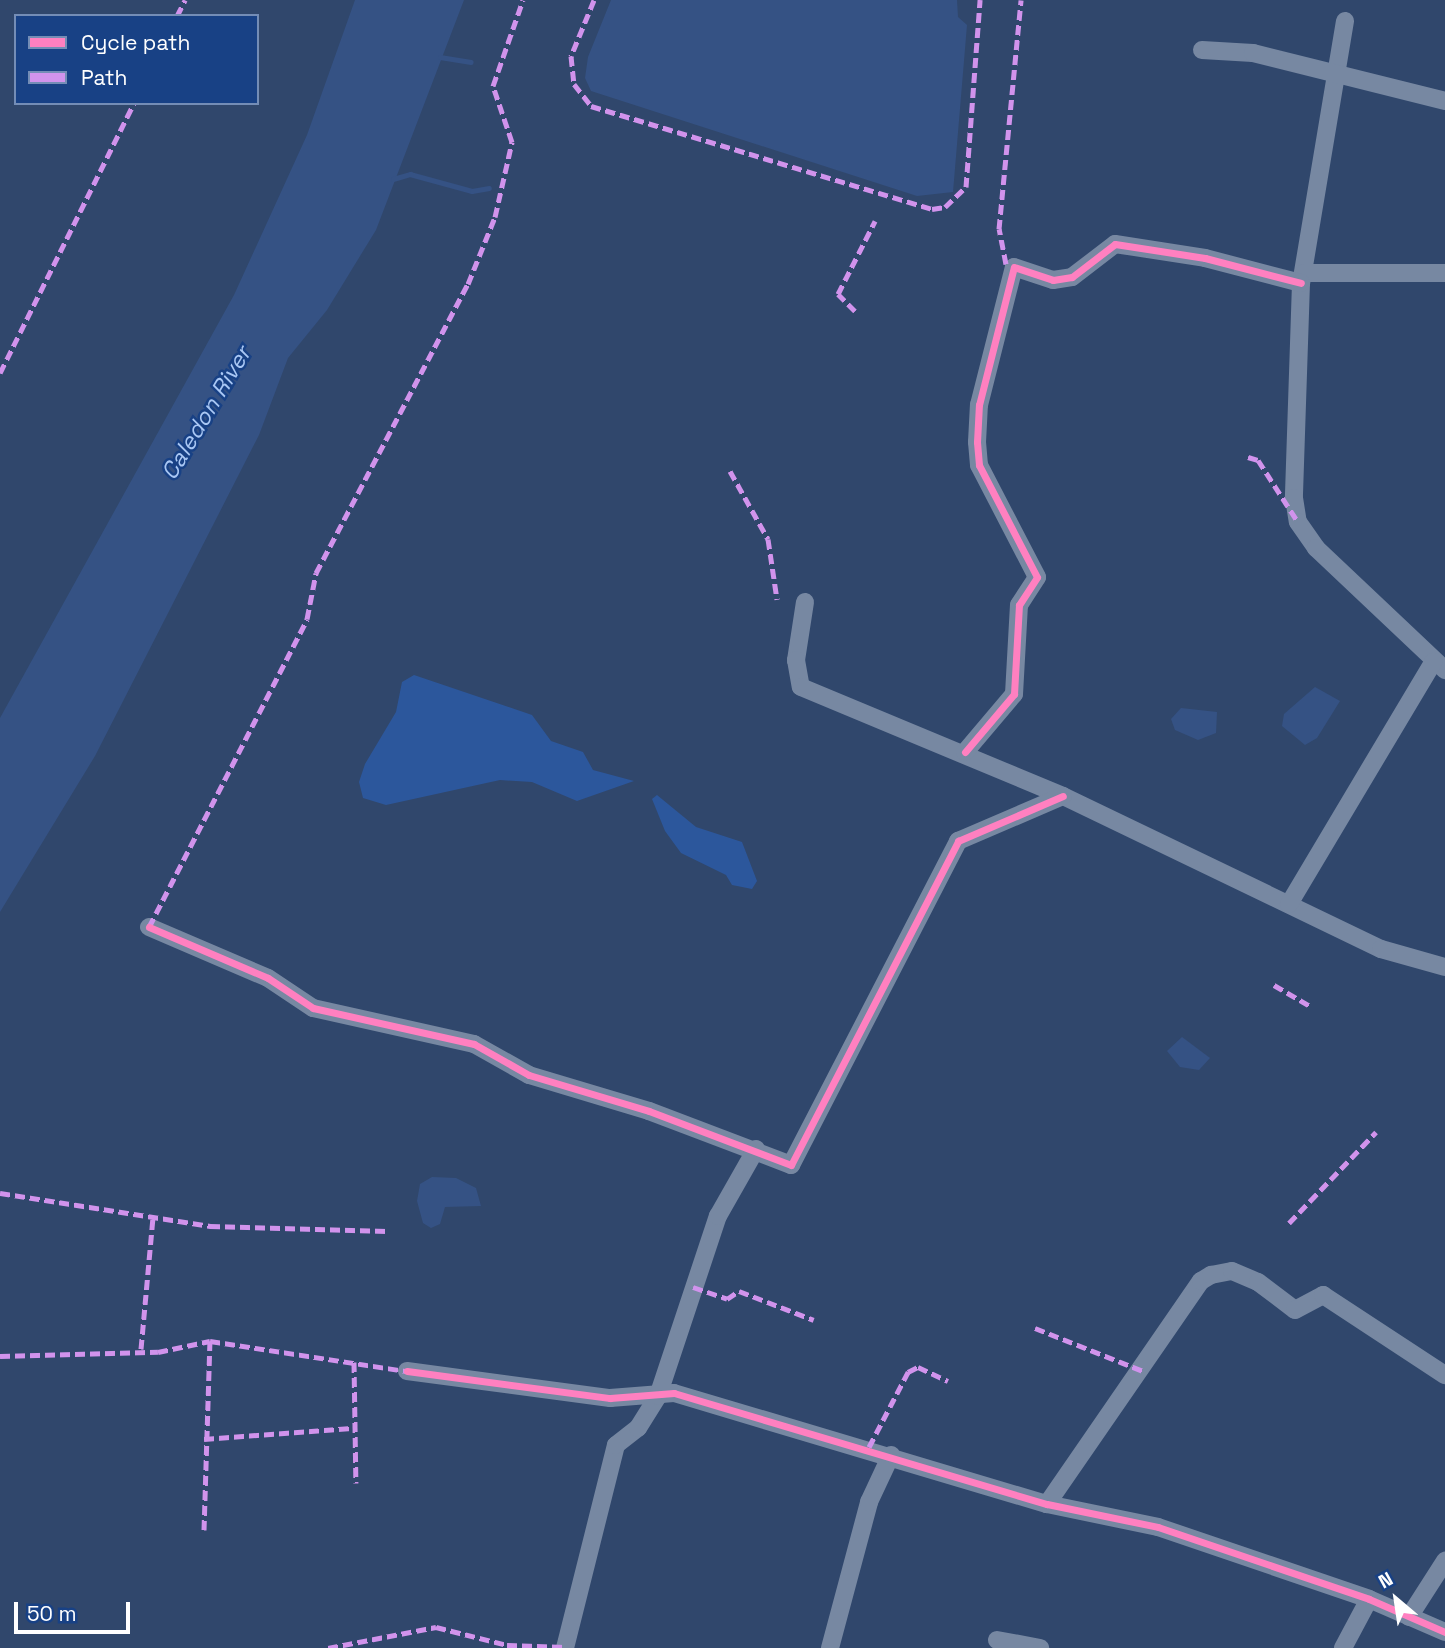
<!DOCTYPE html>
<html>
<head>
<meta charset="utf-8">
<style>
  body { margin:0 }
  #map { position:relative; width:1445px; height:1648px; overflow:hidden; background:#30476c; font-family:"Space Grotesk",sans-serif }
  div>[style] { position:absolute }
  .green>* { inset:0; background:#2c579c }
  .water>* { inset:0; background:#355284 }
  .stream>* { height:4.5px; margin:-2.25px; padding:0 2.25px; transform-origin:2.25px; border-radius:2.25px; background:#355284 }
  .minor>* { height:18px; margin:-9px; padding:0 9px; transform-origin:9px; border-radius:9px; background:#7788a2 }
  .quiet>* { height:5px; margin-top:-2.5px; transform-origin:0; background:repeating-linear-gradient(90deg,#d193ec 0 10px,transparent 0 15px) }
  .cycleway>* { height:7px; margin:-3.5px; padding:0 3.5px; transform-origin:3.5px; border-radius:3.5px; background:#ff80c0 }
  span { translate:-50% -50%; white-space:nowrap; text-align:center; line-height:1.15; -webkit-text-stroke:5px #184185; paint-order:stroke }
  .water-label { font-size:23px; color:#a9c7f4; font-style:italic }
  .legend { position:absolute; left:14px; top:14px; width:245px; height:91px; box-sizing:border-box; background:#184185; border:2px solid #748db6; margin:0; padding:9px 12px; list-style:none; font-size:21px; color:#fff }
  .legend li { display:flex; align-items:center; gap:14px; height:35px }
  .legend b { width:35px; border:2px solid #748db6 }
  .north { position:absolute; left:1361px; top:1564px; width:70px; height:70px; -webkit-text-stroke:5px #184185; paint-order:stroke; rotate:331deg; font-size:19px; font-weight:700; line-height:28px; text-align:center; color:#fff }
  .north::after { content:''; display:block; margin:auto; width:24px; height:32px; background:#fff; clip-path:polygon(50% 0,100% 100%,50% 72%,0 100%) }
  .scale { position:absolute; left:14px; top:1602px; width:116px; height:32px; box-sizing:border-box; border:4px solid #fff; border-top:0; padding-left:9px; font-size:21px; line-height:24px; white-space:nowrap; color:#fff; -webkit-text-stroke:5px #184185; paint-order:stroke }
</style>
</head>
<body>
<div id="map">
  <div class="green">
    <div style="clip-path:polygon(414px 675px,532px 715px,551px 741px,583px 752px,593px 770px,634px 781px,577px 801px,532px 782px,500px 780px,386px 805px,363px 798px,359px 782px,365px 764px,396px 712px,402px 682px)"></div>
    <div style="clip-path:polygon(657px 795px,696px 827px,742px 842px,757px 881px,752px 889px,732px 885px,726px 875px,681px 853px,665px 831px,652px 799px)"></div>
  </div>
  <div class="water">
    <div style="clip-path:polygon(355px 0,464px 0,376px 230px,327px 310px,288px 358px,259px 435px,95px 756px,0 912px,0 718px,234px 295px,307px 135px)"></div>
    <div style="clip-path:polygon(611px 0,957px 0,958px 17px,967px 25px,953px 192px,917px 196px,591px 91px,585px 78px,588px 57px)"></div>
    <div style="clip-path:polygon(1315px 687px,1340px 701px,1317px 738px,1305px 745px,1282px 726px,1284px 714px)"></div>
    <div style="clip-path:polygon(1181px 708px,1217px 712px,1216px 733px,1198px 740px,1175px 730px,1171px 719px)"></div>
    <div style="clip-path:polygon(1182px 1037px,1210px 1058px,1199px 1070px,1180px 1067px,1167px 1051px)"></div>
    <div style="clip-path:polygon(432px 1177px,456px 1178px,476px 1188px,481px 1206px,445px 1207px,440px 1224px,431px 1228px,423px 1223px,417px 1201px,420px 1184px)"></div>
  </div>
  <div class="stream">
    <div style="left:440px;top:57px;width:31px;rotate:9deg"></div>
    <div style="left:393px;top:179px;width:18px;rotate:-16deg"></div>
    <div style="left:410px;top:174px;width:64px;rotate:15.3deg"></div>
    <div style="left:472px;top:191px;width:17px;rotate:-10deg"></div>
  </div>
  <div class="minor">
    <div style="left:1345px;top:21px;width:266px;rotate:99.5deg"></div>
    <div style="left:1301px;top:283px;width:215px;rotate:91.9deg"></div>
    <div style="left:1294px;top:498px;width:24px;rotate:81deg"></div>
    <div style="left:1298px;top:522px;width:32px;rotate:55deg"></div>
    <div style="left:1316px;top:548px;width:178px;rotate:43.4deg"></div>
    <div style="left:1202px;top:50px;width:51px;rotate:3.4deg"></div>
    <div style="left:1253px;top:53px;width:198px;rotate:14deg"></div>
    <div style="left:1304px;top:273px;width:141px"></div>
    <div style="left:805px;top:602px;width:59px;rotate:98.8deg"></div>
    <div style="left:796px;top:660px;width:27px;rotate:80deg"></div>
    <div style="left:801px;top:687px;width:284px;rotate:22.6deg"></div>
    <div style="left:1063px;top:796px;width:353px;rotate:25.7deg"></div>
    <div style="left:1381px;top:949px;width:66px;rotate:15.7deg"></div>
    <div style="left:965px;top:752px;width:76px;rotate:-49.8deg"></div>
    <div style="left:1014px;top:694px;width:89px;rotate:-86.8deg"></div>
    <div style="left:1019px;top:605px;width:33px;rotate:-57deg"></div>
    <div style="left:1037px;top:577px;width:126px;rotate:-117.4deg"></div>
    <div style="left:979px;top:465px;width:23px;rotate:-95deg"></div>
    <div style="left:977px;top:442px;width:37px;rotate:-87deg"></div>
    <div style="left:979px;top:405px;width:142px;rotate:-75.8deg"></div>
    <div style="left:1014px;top:267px;width:41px;rotate:18.4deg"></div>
    <div style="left:1053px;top:280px;width:19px;rotate:-9deg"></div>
    <div style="left:1072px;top:277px;width:54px;rotate:-37.5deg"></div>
    <div style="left:1115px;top:244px;width:91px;rotate:8.8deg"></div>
    <div style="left:1205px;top:258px;width:99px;rotate:14.6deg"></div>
    <div style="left:1289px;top:904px;width:282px;rotate:-59.2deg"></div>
    <div style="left:149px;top:927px;width:129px;rotate:23.2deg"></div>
    <div style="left:268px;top:978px;width:54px;rotate:33.7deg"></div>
    <div style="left:313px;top:1008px;width:165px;rotate:12.6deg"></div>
    <div style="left:474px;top:1044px;width:63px;rotate:29.4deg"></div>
    <div style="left:529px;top:1075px;width:125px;rotate:16.7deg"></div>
    <div style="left:649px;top:1111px;width:152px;rotate:20.8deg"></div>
    <div style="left:791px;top:1165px;width:365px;rotate:-62.7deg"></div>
    <div style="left:958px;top:841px;width:114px;rotate:-23.2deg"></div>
    <div style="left:407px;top:1371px;width:205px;rotate:7.6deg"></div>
    <div style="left:610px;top:1398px;width:64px;rotate:-4.5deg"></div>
    <div style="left:674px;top:1393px;width:389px;rotate:16.6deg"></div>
    <div style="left:1047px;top:1504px;width:113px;rotate:11.7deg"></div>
    <div style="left:1158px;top:1527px;width:223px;rotate:18.8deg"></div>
    <div style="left:1369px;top:1599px;width:83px;rotate:23.5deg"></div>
    <div style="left:1047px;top:1504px;width:271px;rotate:-55.4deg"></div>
    <div style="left:1201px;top:1281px;width:12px;rotate:-31deg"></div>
    <div style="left:1211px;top:1275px;width:21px;rotate:-11deg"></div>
    <div style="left:1232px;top:1271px;width:28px;rotate:23deg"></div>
    <div style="left:1258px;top:1282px;width:46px;rotate:37.1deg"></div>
    <div style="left:1295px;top:1310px;width:32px;rotate:-28deg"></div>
    <div style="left:1323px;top:1295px;width:146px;rotate:33.3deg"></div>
    <div style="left:1409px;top:1617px;width:67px;rotate:-57.3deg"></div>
    <div style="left:997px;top:1640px;width:44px;rotate:10.5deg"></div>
    <div style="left:565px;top:1648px;width:209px;rotate:-75.9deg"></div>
    <div style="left:616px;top:1445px;width:28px;rotate:-38deg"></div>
    <div style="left:638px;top:1428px;width:38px;rotate:-58deg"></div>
    <div style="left:658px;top:1396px;width:190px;rotate:-71.6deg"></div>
    <div style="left:718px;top:1216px;width:77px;rotate:-60.4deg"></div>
    <div style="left:830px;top:1648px;width:151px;rotate:-75deg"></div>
    <div style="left:869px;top:1502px;width:52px;rotate:-64.9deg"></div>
    <div style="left:1343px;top:1648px;width:55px;rotate:-62deg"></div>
  </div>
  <div class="quiet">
    <div style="left:594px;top:0;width:61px;rotate:112.3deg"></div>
    <div style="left:571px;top:56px;width:28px;rotate:84deg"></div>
    <div style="left:574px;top:84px;width:28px;rotate:52deg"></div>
    <div style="left:591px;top:106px;width:356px;rotate:16.8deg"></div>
    <div style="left:932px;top:209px;width:13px;rotate:-9deg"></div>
    <div style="left:945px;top:207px;width:29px;rotate:-44deg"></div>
    <div style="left:966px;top:187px;width:188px;rotate:-85.7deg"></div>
    <div style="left:177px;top:16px;width:18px;rotate:-63deg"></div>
    <div style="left:1006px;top:264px;width:36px;rotate:-101deg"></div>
    <div style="left:999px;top:229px;width:230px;rotate:-84.5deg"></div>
    <div style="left:855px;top:311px;width:24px;rotate:-135deg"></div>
    <div style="left:838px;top:294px;width:82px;rotate:-63.1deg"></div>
    <div style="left:0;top:373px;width:301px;rotate:-63.6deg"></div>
    <div style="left:1248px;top:457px;width:10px;rotate:17deg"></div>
    <div style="left:1258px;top:460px;width:74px;rotate:57.2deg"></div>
    <div style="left:730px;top:471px;width:78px;rotate:60.8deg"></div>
    <div style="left:768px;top:539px;width:61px;rotate:81.5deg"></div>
    <div style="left:149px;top:927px;width:346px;rotate:-62.8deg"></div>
    <div style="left:307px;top:619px;width:47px;rotate:-78.9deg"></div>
    <div style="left:316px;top:573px;width:327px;rotate:-62.3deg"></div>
    <div style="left:468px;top:284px;width:72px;rotate:-68.1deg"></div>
    <div style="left:495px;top:217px;width:77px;rotate:-77.2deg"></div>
    <div style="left:512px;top:142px;width:59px;rotate:-108.7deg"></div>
    <div style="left:493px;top:86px;width:91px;rotate:-70.8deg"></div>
    <div style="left:1274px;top:985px;width:42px;rotate:30.3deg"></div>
    <div style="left:0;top:1193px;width:213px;rotate:8.9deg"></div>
    <div style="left:210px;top:1226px;width:177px;rotate:1.6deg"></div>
    <div style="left:1289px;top:1223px;width:126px;rotate:-46.3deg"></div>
    <div style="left:693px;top:1287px;width:36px;rotate:19deg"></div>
    <div style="left:727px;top:1299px;width:14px;rotate:-34deg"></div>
    <div style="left:739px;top:1291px;width:80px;rotate:21.1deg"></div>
    <div style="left:1035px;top:1328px;width:116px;rotate:21.7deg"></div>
    <div style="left:141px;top:1349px;width:134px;rotate:-84.8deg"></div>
    <div style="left:0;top:1356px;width:158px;rotate:-1.5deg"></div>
    <div style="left:158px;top:1352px;width:53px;rotate:-11.9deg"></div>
    <div style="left:210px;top:1341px;width:199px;rotate:8.7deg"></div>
    <div style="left:354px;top:1362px;width:121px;rotate:89.1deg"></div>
    <div style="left:204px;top:1439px;width:148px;rotate:-4.3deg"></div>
    <div style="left:869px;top:1447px;width:85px;rotate:-62.5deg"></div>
    <div style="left:908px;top:1372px;width:11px;rotate:-27deg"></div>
    <div style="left:918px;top:1367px;width:33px;rotate:25deg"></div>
    <div style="left:204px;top:1530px;width:189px;rotate:-88.2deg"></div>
    <div style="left:328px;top:1648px;width:110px;rotate:-11deg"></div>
    <div style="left:436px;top:1627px;width:73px;rotate:14.2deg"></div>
    <div style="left:507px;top:1645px;width:58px;rotate:2deg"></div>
  </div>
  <div class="cycleway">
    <div style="left:965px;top:752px;width:76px;rotate:-49.8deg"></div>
    <div style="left:1014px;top:694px;width:89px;rotate:-86.8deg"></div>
    <div style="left:1019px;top:605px;width:33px;rotate:-57deg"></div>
    <div style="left:1037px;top:577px;width:126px;rotate:-117.4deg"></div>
    <div style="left:979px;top:465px;width:23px;rotate:-95deg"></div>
    <div style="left:977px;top:442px;width:37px;rotate:-87deg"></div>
    <div style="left:979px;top:405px;width:142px;rotate:-75.8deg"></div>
    <div style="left:1014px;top:267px;width:41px;rotate:18.4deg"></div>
    <div style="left:1053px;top:280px;width:19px;rotate:-9deg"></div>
    <div style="left:1072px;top:277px;width:54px;rotate:-37.5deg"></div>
    <div style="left:1115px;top:244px;width:91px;rotate:8.8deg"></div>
    <div style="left:1205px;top:258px;width:99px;rotate:14.6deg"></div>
    <div style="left:149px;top:927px;width:129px;rotate:23.2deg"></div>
    <div style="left:268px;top:978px;width:54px;rotate:33.7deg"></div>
    <div style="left:313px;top:1008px;width:165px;rotate:12.6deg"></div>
    <div style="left:474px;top:1044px;width:63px;rotate:29.4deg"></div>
    <div style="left:529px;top:1075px;width:125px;rotate:16.7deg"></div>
    <div style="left:649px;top:1111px;width:152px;rotate:20.8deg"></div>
    <div style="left:791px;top:1165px;width:365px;rotate:-62.7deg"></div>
    <div style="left:958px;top:841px;width:114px;rotate:-23.2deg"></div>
    <div style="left:407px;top:1371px;width:205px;rotate:7.6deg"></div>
    <div style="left:610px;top:1398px;width:64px;rotate:-4.5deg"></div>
    <div style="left:674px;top:1393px;width:389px;rotate:16.6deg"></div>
    <div style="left:1047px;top:1504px;width:113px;rotate:11.7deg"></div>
    <div style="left:1158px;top:1527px;width:223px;rotate:18.8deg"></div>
    <div style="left:1369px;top:1599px;width:83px;rotate:23.5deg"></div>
  </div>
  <div class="water-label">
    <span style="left:206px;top:413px;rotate:-59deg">Caledon River</span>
  </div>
  <ul class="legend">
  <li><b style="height:9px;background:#ff80c0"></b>Cycle path</li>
  <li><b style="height:9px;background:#d193ec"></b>Path</li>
  </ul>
  <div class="north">N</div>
  <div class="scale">50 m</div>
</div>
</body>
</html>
